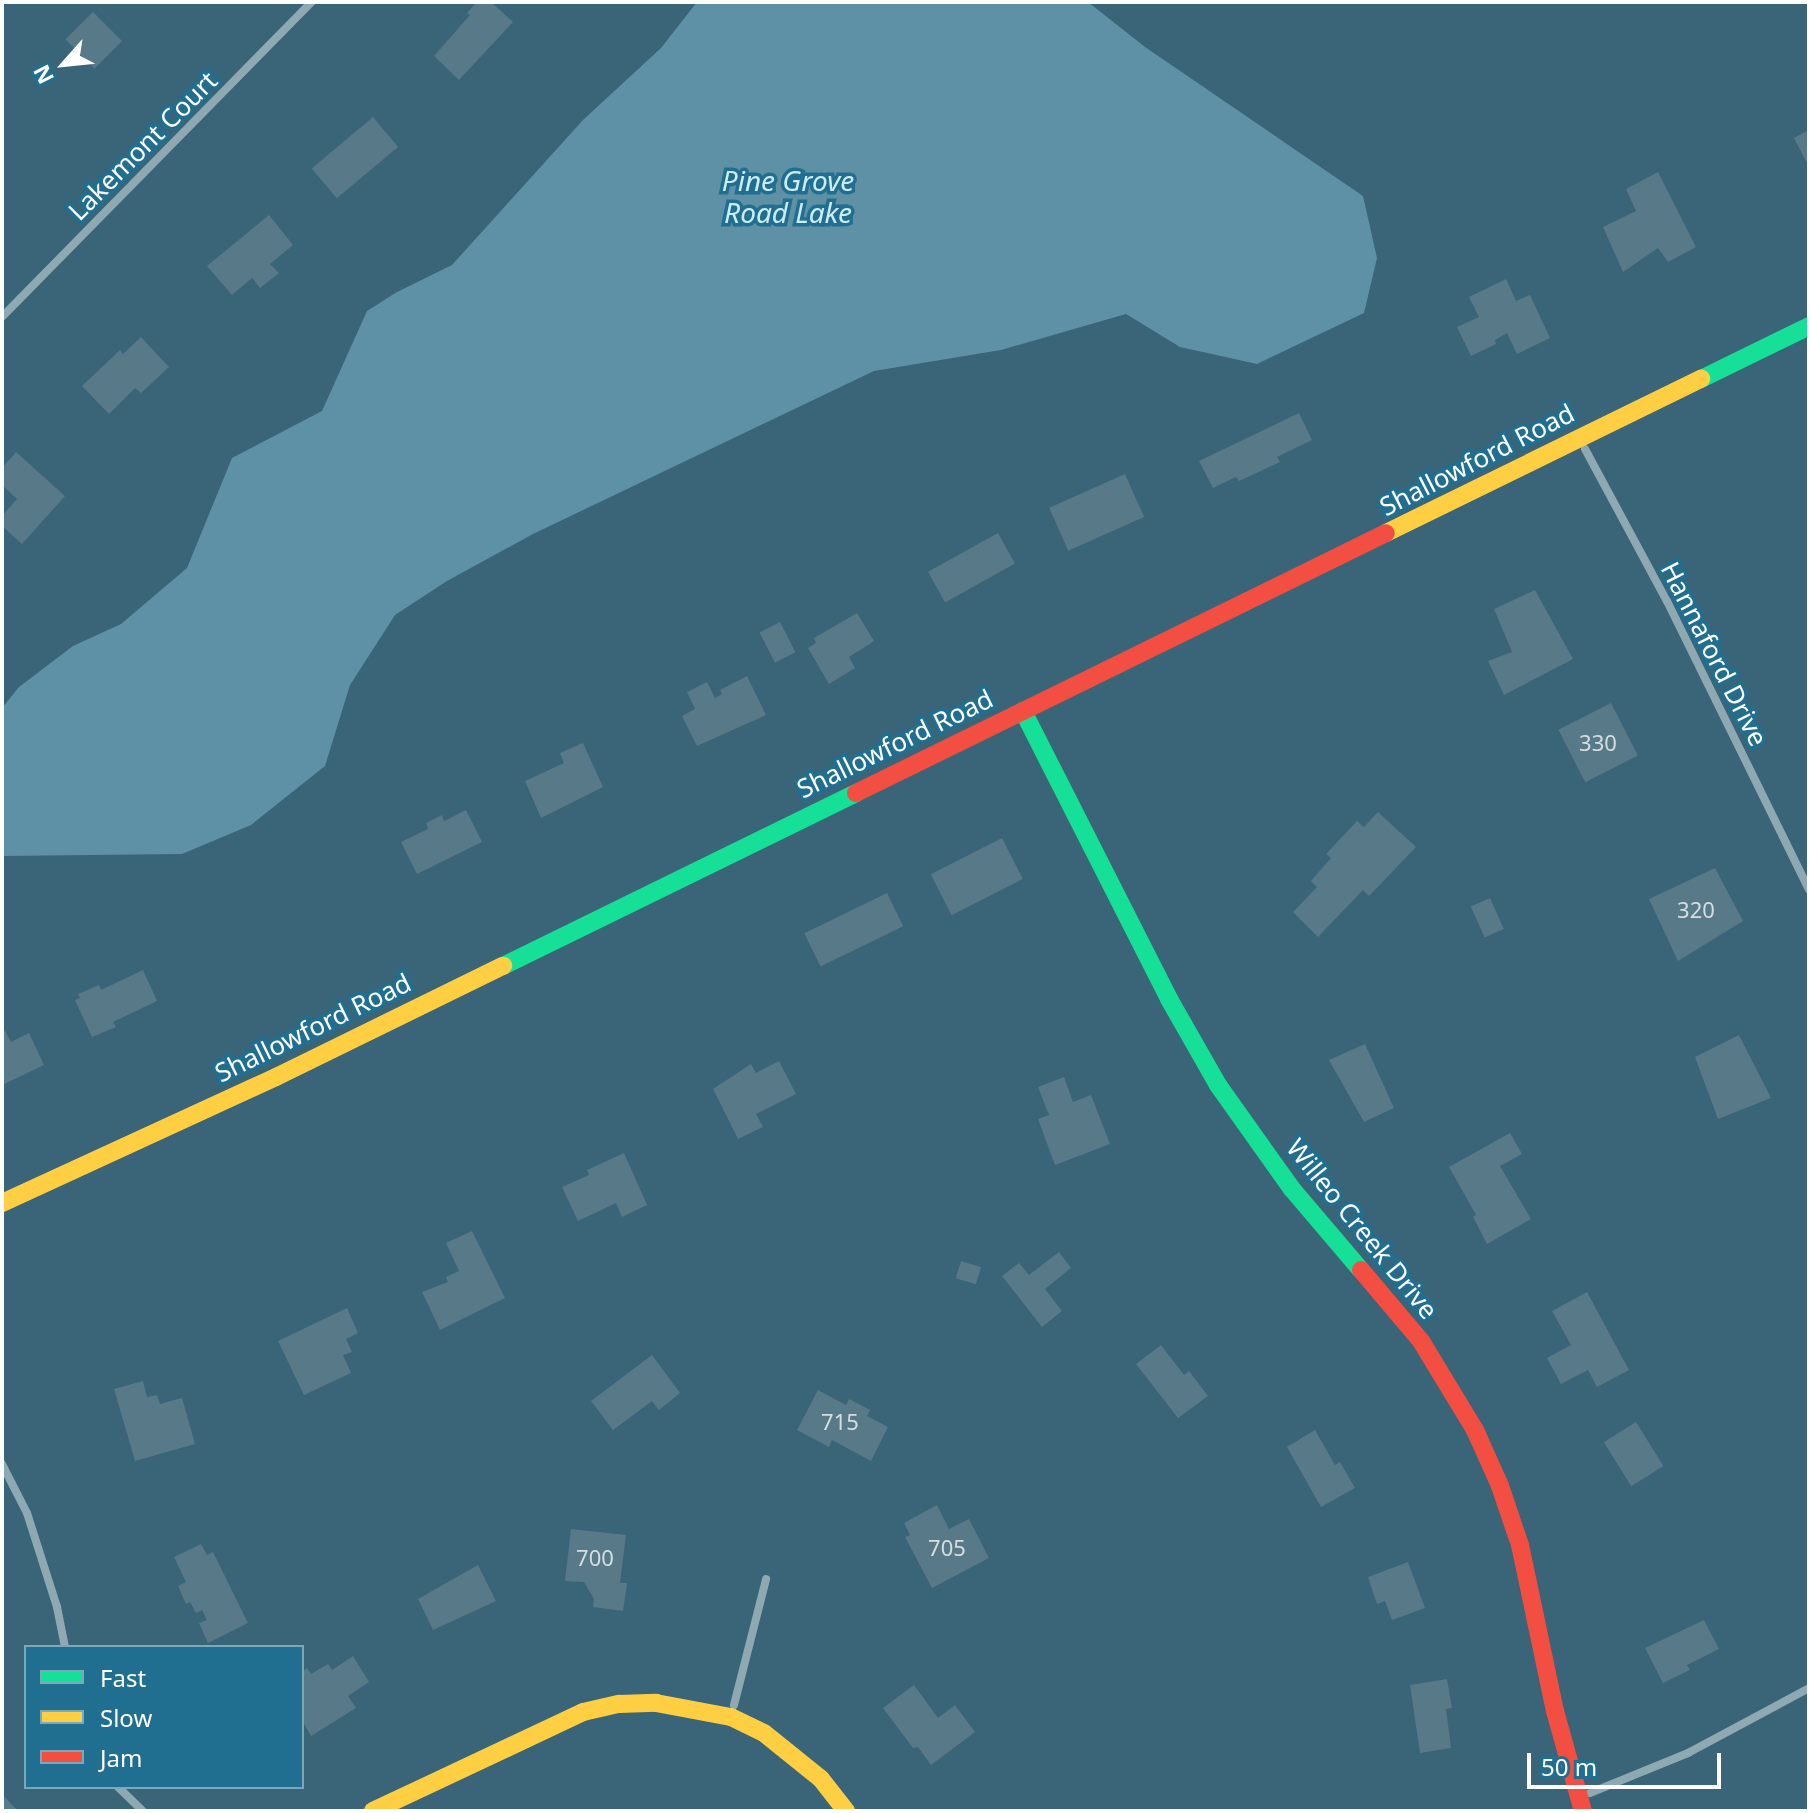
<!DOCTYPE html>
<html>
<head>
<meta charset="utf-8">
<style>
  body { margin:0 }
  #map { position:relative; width:1811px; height:1813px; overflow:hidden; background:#3a6477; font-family:"Noto Sans",sans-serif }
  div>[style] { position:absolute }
  .water>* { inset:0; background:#5e91a5 }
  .building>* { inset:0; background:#587988; transform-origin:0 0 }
  .street>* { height:8px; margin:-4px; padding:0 4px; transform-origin:4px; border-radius:4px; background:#8fa9b3 }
  .fast>* { height:18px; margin:-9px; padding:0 9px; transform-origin:9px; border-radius:9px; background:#16e098 }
  .slow>* { height:18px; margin:-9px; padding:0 9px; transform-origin:9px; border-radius:9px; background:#ffcf43 }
  .jam>* { height:18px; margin:-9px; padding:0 9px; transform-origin:9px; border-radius:9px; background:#f24e42 }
  span { translate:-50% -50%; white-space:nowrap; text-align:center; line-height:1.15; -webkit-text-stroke:7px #216f90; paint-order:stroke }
  .number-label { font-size:22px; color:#d5dee1 }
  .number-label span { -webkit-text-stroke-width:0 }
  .street-label { font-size:26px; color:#fff }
  .water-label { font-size:28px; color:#ceecf6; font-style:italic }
  .frame { position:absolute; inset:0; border:4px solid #fff; pointer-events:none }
  .legend { position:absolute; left:24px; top:1645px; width:280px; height:144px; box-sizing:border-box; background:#216f90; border:2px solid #7aa9bc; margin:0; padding:10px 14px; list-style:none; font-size:24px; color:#fff }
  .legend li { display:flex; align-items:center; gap:16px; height:40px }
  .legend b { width:40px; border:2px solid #7aa9bc }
  .north { position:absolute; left:24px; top:24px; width:80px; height:80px; -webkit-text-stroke:6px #216f90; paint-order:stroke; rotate:243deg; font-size:22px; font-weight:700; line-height:32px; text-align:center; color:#fff }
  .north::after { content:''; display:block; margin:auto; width:28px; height:36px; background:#fff; clip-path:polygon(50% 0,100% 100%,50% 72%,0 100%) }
  .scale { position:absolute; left:1527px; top:1753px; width:194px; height:36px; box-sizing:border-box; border:4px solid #fff; border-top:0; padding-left:10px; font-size:24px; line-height:28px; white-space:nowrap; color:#fff; -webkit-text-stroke:6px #216f90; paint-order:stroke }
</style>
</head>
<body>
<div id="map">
  <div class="water">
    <div style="clip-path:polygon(697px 2px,1088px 2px,1145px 47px,1363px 196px,1377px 258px,1364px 313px,1257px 364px,1180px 347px,1126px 314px,1001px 350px,874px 371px,533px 534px,447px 581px,395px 615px,350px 685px,325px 766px,251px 825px,182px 854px,2px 856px,2px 708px,19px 687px,73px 646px,121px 624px,187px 568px,232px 458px,322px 411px,367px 311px,397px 292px,452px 265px,583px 120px,661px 48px)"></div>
  </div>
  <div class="building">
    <div style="clip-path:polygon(477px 2px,491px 2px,513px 22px,459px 80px,434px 56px,470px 15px,467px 13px)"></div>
    <div style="left:93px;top:12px;width:41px;height:39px;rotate:45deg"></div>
    <div style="left:373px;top:117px;width:39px;height:80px;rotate:50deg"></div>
    <div style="clip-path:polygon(1809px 130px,1809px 167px,1794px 138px)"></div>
    <div style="clip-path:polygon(1658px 172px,1696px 247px,1668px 262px,1658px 248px,1623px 272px,1603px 227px,1636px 211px,1626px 189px)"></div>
    <div style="clip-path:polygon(269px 215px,293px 245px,270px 264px,279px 273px,260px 288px,252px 278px,232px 295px,207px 266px)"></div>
    <div style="clip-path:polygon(1506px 279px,1516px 301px,1530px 295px,1550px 338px,1517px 354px,1507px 333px,1495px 340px,1496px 344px,1471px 356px,1457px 327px,1479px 317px,1469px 297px)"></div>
    <div style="clip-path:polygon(141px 337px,169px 367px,141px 393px,135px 388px,109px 414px,82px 386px,120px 350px,123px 354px)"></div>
    <div style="clip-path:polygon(1299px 413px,1312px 440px,1277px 457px,1280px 462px,1239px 481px,1236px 477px,1213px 488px,1199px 461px)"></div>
    <div style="clip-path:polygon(16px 452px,65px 496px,22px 544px,2px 526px,2px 516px,17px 499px,2px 485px,2px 468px)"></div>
    <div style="left:1125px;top:474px;width:47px;height:83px;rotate:66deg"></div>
    <div style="left:998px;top:533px;width:35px;height:80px;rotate:61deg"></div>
    <div style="clip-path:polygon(1535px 590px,1573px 659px,1504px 695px,1488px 661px,1512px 652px,1494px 609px)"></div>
    <div style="clip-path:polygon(857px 613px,874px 641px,849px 657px,855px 668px,829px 684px,808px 648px,816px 643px,814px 638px)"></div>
    <div style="left:780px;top:622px;width:34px;height:23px;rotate:63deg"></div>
    <div style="clip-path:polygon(747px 676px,766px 715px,697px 746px,682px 716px,695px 709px,687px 692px,707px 682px,715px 698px,722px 694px,720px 690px)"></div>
    <div style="left:1611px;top:703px;width:59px;height:59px;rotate:63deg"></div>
    <div style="clip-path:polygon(583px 743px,603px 787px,541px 818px,525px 781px,564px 763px,560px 753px)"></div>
    <div style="clip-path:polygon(466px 810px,482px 842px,417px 874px,401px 842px,428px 829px,426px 823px,442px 815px,444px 821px)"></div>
    <div style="clip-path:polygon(1378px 812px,1416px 847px,1369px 896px,1363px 890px,1318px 937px,1293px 912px,1317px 887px,1311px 881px,1331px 858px,1326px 854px,1357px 821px,1364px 827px)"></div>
    <div style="left:1002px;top:838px;width:46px;height:80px;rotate:63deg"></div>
    <div style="clip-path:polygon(1715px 868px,1743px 921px,1678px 961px,1649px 899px)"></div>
    <div style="left:887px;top:893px;width:37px;height:92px;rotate:64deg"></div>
    <div style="left:1490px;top:898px;width:34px;height:21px;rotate:66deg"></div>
    <div style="clip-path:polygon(143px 970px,157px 1001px,113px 1022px,116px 1027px,92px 1037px,75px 1000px,80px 998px,78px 994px,99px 985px,101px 990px)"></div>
    <div style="clip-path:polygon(2px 1025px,11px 1042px,29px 1033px,44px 1065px,2px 1085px)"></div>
    <div style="clip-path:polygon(1739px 1035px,1771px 1098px,1718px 1119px,1695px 1057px)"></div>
    <div style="clip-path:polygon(1365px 1044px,1394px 1108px,1364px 1122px,1329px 1060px)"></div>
    <div style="clip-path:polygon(779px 1061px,796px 1094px,756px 1114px,763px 1127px,738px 1139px,713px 1089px,751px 1064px,756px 1073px)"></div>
    <div style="clip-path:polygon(1064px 1077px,1073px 1102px,1091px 1095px,1110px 1144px,1055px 1165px,1038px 1119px,1049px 1115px,1038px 1087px)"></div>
    <div style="clip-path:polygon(1510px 1133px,1522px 1154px,1500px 1166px,1531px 1219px,1487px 1244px,1473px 1217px,1476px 1215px,1449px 1167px)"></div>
    <div style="clip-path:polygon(624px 1153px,647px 1205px,622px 1217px,616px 1203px,578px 1221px,562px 1187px,589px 1175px,587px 1170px)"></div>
    <div style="clip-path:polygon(472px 1231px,505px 1298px,440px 1330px,422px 1292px,448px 1282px,446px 1277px,459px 1271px,446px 1243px)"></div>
    <div style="clip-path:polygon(1059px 1252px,1071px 1268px,1045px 1289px,1062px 1311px,1042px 1327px,1002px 1276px,1019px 1263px,1029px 1275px)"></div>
    <div style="left:961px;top:1261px;width:21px;height:18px;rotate:17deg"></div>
    <div style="clip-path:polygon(1587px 1292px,1629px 1370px,1597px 1387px,1588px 1370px,1561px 1384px,1547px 1358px,1571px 1345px,1552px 1311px)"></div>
    <div style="clip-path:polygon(347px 1308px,358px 1333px,346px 1339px,352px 1352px,343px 1355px,351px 1373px,304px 1395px,278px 1341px)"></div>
    <div style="clip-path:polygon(1161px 1345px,1184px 1375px,1189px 1371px,1208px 1396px,1178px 1418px,1136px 1364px)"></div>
    <div style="clip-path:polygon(652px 1355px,680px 1393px,659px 1410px,652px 1401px,613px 1430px,591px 1401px)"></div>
    <div style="clip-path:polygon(143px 1381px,147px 1397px,157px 1395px,160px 1404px,182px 1398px,195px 1444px,135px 1461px,114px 1389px)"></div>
    <div style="clip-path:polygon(818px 1390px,846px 1405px,849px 1399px,870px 1410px,867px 1416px,888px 1427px,871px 1461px,832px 1440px,829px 1447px,797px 1430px)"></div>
    <div style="left:1636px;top:1422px;width:52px;height:38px;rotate:58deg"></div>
    <div style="clip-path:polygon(1315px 1430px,1335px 1465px,1340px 1462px,1355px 1488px,1321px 1507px,1287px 1447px)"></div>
    <div style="clip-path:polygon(937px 1505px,949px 1529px,969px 1519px,989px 1558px,932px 1588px,905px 1537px,910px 1535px,904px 1523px)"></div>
    <div style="clip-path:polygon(571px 1529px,626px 1535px,620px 1583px,627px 1583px,623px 1611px,593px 1607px,594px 1599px,584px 1582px,565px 1581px)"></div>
    <div style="clip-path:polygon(201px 1544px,207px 1555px,213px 1552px,248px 1623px,208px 1643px,199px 1623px,207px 1620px,202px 1610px,196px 1613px,190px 1602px,186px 1604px,178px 1586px,186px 1582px,174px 1557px)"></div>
    <div style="clip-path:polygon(1408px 1562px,1425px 1608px,1392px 1620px,1385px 1601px,1377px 1604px,1368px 1577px)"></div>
    <div style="clip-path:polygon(478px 1565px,496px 1601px,433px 1630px,418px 1599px)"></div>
    <div style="clip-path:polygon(1704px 1620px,1719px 1649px,1687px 1665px,1690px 1670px,1663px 1683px,1645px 1648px)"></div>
    <div style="clip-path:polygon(353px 1656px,369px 1682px,348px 1696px,356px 1708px,311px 1736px,302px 1720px,302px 1672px,307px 1668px,311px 1674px,328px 1664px,332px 1670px)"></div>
    <div style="clip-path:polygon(1447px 1679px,1452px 1708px,1446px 1709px,1451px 1748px,1420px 1753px,1410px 1685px)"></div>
    <div style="clip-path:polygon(914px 1685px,938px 1718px,955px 1705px,975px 1732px,931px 1765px,918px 1747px,913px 1748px,883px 1708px)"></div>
    <div style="clip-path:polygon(4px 1796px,18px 1811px,2px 1811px)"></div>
  </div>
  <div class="street">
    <div style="left:2px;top:317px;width:442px;rotate:-45.5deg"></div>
    <div style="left:1585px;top:449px;width:173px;rotate:61.7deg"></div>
    <div style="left:1667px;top:601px;width:322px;rotate:63.8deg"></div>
    <div style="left:2px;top:1464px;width:55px;rotate:63deg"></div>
    <div style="left:27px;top:1513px;width:99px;rotate:72.3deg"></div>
    <div style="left:57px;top:1607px;width:41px;rotate:78.7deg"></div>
    <div style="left:734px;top:1705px;width:130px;rotate:-75.7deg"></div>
    <div style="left:118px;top:1787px;width:35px;rotate:44deg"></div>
    <div style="left:1590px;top:1793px;width:106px;rotate:-22.2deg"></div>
    <div style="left:1688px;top:1753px;width:137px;rotate:-28.2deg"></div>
  </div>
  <div class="fast">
    <div style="left:1701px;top:379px;width:120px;rotate:-26.1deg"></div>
    <div style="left:1023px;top:711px;width:323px;rotate:63.1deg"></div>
    <div style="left:1169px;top:999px;width:99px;rotate:60.3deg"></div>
    <div style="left:1218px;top:1085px;width:128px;rotate:54.6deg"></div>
    <div style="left:1292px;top:1189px;width:106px;rotate:49.6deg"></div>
    <div style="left:503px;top:966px;width:393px;rotate:-26.1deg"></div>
  </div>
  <div class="slow">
    <div style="left:1386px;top:533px;width:351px;rotate:-26.1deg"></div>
    <div style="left:2px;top:1203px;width:302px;rotate:-24.7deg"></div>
    <div style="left:276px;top:1077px;width:253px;rotate:-26.1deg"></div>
    <div style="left:373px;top:1811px;width:232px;rotate:-25.2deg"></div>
    <div style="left:583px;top:1712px;width:37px;rotate:-13deg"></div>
    <div style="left:619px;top:1704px;width:37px;rotate:-2deg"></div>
    <div style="left:656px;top:1703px;width:76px;rotate:10.6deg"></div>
    <div style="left:731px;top:1717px;width:37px;rotate:26deg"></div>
    <div style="left:764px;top:1733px;width:73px;rotate:38.9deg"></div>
    <div style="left:821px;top:1779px;width:41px;rotate:52deg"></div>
  </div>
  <div class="jam">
    <div style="left:856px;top:793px;width:590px;rotate:-26.13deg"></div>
    <div style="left:1361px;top:1270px;width:93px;rotate:49.8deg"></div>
    <div style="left:1421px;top:1341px;width:104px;rotate:58.8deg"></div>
    <div style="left:1475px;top:1430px;width:61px;rotate:65.9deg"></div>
    <div style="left:1500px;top:1486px;width:62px;rotate:71.3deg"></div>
    <div style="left:1520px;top:1545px;width:170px;rotate:78.1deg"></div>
    <div style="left:1555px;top:1711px;width:104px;rotate:74.4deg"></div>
  </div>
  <div class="number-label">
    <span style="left:1598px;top:743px">330</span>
    <span style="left:1696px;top:910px">320</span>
    <span style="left:840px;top:1422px">715</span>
    <span style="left:947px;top:1548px">705</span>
    <span style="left:595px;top:1558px">700</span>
  </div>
  <div class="street-label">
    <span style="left:143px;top:146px;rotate:-45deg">Lakemont Court</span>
    <span style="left:1477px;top:460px;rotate:-27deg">Shallowford Road</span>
    <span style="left:1714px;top:654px;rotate:63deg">Hannaford Drive</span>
    <span style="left:895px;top:744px;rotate:-26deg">Shallowford Road</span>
    <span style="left:313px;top:1028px;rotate:-26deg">Shallowford Road</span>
    <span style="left:1362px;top:1229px;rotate:51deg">Willeo Creek Drive</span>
  </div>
  <div class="water-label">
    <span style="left:788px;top:196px">Pine Grove<br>Road Lake</span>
  </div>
  <div class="frame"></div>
  <ul class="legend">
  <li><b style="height:10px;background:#16e098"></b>Fast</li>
  <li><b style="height:10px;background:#ffcf43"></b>Slow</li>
  <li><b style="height:10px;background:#f24e42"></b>Jam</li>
  </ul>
  <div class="north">N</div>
  <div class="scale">50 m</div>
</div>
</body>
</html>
